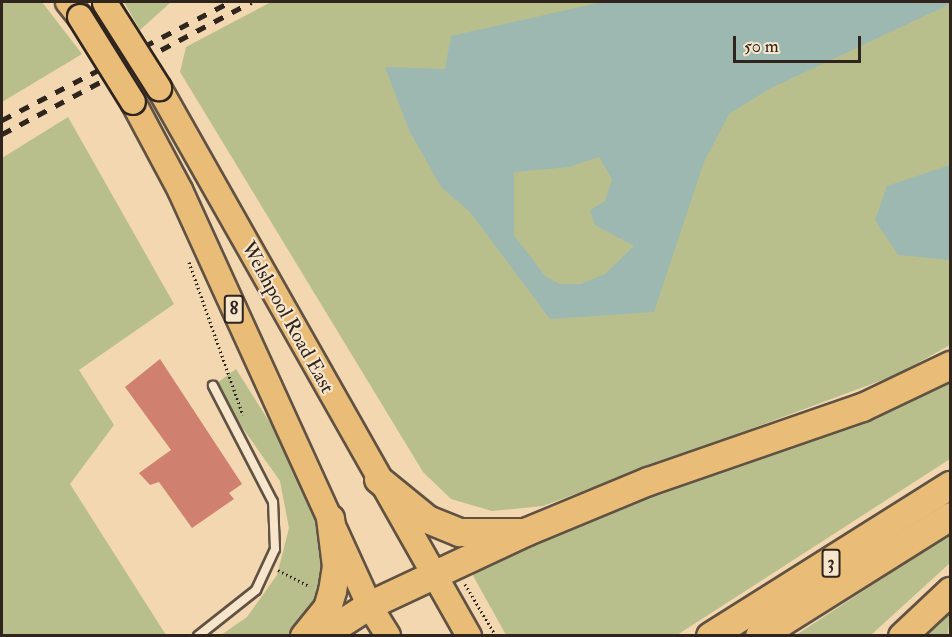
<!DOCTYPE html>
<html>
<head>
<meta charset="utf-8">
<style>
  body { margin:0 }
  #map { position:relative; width:952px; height:637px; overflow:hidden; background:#f2d7b1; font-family:"IM FELL Double Pica",serif }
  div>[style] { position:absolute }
  .green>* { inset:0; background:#b8bf8d }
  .water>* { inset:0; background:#9cb8b1 }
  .building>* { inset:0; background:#cf806f }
  .path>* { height:3px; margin-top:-1.5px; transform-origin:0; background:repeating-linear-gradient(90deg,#2f251d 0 1.5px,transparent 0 4.5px) }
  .roads { filter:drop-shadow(2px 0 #605242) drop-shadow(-2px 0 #605242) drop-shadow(0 2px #605242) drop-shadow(0 -2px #605242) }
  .service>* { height:8px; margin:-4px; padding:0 4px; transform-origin:4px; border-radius:4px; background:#f7e5cc }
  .trunk>* { height:24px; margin:-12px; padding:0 12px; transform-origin:12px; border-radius:12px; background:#e9bc78 }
  .motorway>* { height:27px; margin:-13.5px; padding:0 13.5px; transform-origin:13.5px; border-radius:13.5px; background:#e9bc78 }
  .rail>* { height:4.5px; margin-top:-2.25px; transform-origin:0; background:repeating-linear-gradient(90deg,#2f251d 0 10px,transparent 0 20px) }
  .bridges { filter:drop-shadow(2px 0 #2f251d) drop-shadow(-2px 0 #2f251d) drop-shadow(0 2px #2f251d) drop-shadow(0 -2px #2f251d) }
  .trunk-bridge>* { height:24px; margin:-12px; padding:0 12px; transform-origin:12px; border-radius:12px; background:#e9bc78 }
  span { translate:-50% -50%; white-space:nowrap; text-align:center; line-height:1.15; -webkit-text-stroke:4.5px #f7e5cc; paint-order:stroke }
  .shield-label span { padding:2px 4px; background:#f7e5cc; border:2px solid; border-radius:4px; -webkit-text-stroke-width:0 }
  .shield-label { font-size:18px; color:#2f251d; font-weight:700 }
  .street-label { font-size:20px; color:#2f251d }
  .frame { position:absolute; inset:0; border:3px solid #2f251d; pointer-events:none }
  .scale { position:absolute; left:733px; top:36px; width:128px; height:27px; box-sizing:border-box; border:3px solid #2f251d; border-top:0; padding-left:8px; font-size:18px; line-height:21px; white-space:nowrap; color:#2f251d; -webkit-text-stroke:4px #f7e5cc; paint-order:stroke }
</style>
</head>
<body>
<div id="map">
  <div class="green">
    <div style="clip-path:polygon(2px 2px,42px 2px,82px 54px,2px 102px)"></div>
    <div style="clip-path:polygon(124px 2px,171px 2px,140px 30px)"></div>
    <div style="clip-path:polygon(271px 2px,950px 2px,950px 345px,896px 375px,543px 506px,492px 511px,451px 499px,423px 472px,180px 72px,186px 47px)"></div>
    <div style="clip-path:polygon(68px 117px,174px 304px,79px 370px,114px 425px,70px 484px,166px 635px,2px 635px,2px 158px)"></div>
    <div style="clip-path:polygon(236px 369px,330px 518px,336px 566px,304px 635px,221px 635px,247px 617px,277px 575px,289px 528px,280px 481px,213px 386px)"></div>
    <div style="clip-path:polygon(950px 380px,950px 459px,677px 635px,506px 635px,471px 572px,547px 530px,889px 409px)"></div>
    <div style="clip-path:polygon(950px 534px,950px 563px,871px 635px,796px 635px)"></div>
    <div style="clip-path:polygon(950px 608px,948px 635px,923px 636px)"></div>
  </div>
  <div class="water">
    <div style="clip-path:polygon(evenodd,602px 2px,950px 2px,950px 4px,769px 89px,729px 114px,704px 162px,654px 312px,550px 319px,470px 212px,441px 187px,409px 130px,385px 67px,445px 69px,451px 36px,602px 2px,599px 157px,612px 179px,605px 201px,590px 210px,595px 225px,634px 246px,605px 274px,581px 284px,560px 284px,545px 276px,514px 235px,514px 172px,569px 167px,599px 157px)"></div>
    <div style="clip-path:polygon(950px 165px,950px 260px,898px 255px,875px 220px,887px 186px)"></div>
  </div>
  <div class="building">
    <div style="clip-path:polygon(160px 359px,242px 484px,229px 493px,234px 499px,192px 528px,159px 482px,150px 485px,139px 473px,171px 450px,125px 387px)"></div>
  </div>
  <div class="path">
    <div style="left:189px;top:262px;width:162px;rotate:70.6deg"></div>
    <div style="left:278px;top:570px;width:36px;rotate:27deg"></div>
    <div style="left:465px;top:584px;width:61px;rotate:59.2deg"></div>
  </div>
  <div class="roads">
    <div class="service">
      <div style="left:198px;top:636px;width:74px;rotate:-38.4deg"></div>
      <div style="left:256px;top:590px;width:45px;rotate:-65.1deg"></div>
      <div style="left:275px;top:549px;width:47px;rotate:-92.4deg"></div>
      <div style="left:273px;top:502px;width:131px;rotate:-117.3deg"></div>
    </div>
    <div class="trunk">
      <div style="left:68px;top:2px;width:19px;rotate:51deg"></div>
      <div style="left:159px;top:88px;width:630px;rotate:60.5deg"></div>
      <div style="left:133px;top:102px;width:100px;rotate:61.9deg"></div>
      <div style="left:180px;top:190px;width:456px;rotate:65.5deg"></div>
      <div style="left:369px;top:605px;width:36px;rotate:58deg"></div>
    </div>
    <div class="motorway">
      <div style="left:378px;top:479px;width:63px;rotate:39.2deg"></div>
      <div style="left:427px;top:519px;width:35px;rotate:22deg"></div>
      <div style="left:459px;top:532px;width:60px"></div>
      <div style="left:304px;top:636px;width:36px;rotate:-51deg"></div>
      <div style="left:327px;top:608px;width:18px;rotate:-74deg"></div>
      <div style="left:332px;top:591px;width:25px;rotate:-81deg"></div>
      <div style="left:336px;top:566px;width:48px;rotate:-97.1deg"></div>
      <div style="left:321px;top:636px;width:57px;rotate:-32.9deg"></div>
      <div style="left:369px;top:605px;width:174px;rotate:-25.1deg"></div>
      <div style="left:527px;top:531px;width:131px;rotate:-22.5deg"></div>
      <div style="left:648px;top:481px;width:226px;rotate:-19.1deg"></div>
      <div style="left:862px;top:407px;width:98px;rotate:-25.5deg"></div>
      <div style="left:710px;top:636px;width:284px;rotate:-32.2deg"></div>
      <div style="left:759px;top:636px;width:226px;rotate:-32.1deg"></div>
      <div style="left:902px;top:636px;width:66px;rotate:-43.2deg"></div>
    </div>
  </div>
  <div class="rail">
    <div style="left:2px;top:120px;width:257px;rotate:-27.4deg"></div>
    <div style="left:2px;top:134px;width:282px;rotate:-27.9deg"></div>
  </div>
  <div class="bridges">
    <div class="trunk-bridge">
      <div style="left:105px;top:3px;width:101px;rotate:57.6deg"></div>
      <div style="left:80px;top:17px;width:100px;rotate:58.1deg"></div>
    </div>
  </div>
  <div class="shield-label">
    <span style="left:234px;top:309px">8</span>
    <span style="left:831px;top:563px">3</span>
  </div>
  <div class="street-label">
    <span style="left:288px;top:317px;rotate:61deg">Welshpool Road East</span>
  </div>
  <div class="frame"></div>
  <div class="scale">50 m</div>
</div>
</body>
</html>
